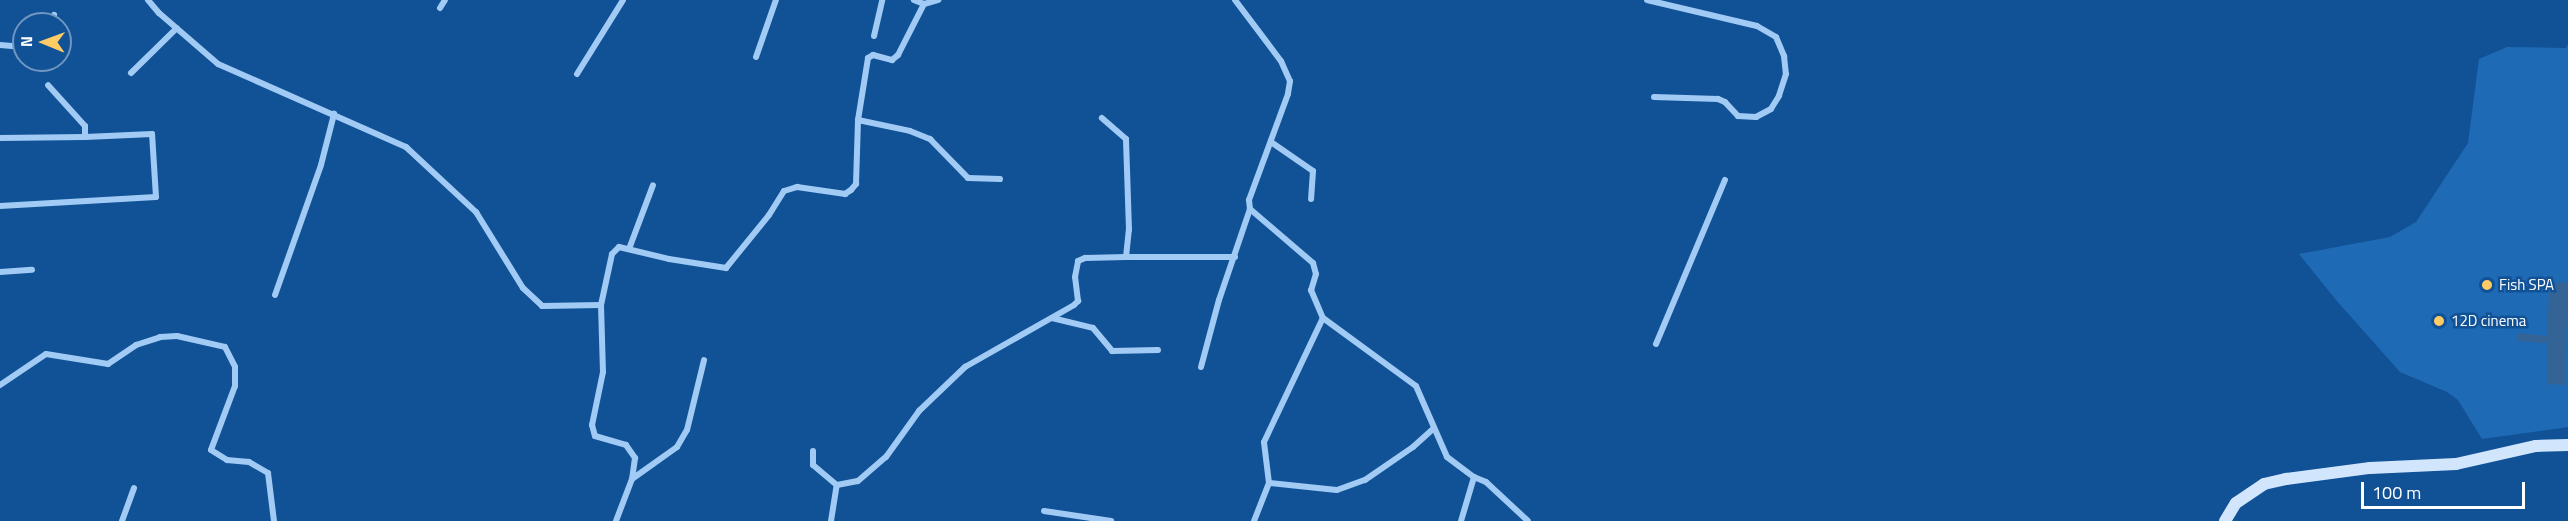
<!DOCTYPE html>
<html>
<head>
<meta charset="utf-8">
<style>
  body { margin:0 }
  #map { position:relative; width:2568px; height:521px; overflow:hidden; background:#115297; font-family:"Titillium Web",sans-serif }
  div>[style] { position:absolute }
  .green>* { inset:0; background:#1f6ab5 }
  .water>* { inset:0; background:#346496 }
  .minor>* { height:6px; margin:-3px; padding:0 3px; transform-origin:3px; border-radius:3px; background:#a1cbf4 }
  .secondary>* { height:12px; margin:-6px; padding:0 6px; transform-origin:6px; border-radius:6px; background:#d1e6fd }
  .dots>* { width:16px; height:16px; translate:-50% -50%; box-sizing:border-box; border:3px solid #115297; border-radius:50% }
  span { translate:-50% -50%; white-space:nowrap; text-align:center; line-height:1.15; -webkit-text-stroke:5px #115297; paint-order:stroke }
  .poi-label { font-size:15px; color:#fff }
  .left { translate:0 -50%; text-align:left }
  .north { position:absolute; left:12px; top:12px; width:60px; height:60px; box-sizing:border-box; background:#115297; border:2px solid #7097c1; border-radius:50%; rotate:271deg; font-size:16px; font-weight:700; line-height:24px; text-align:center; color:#fff }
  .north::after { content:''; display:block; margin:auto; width:21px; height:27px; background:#ffcb64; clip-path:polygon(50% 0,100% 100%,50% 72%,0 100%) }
  .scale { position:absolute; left:2361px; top:482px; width:164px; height:27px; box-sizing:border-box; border:3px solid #fff; border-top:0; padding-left:8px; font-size:18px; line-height:21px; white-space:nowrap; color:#fff; -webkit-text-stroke:4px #115297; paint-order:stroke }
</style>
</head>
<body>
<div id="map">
  <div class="green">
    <div style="clip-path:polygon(2568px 44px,2568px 427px,2482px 439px,2458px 400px,2447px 392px,2400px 372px,2336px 300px,2299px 254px,2390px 237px,2416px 222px,2468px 143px,2479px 59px,2507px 47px,2566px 48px)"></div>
  </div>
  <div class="water">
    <div style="clip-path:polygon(2568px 282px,2565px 385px,2547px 384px,2547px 343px,2517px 341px,2517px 333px,2547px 336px,2549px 290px,2555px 283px)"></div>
  </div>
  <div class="minor">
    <div style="left:148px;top:0;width:17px;rotate:50deg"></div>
    <div style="left:159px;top:13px;width:78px;rotate:40.8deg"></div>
    <div style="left:218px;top:64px;width:206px;rotate:23.8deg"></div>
    <div style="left:406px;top:147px;width:96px;rotate:42.9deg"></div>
    <div style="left:476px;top:212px;width:89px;rotate:58.3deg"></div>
    <div style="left:523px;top:288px;width:26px;rotate:43deg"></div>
    <div style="left:542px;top:306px;width:59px;rotate:-1deg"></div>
    <div style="left:601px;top:305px;width:67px;rotate:88.3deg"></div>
    <div style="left:603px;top:372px;width:54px;rotate:101.7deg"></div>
    <div style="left:592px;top:425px;width:11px;rotate:75deg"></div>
    <div style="left:595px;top:436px;width:32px;rotate:16deg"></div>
    <div style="left:626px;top:445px;width:16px;rotate:55deg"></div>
    <div style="left:635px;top:458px;width:21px;rotate:98deg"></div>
    <div style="left:632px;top:479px;width:45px;rotate:110.9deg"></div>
    <div style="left:1235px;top:0;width:76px;rotate:53deg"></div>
    <div style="left:1281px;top:61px;width:22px;rotate:66deg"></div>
    <div style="left:1290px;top:81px;width:13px;rotate:99deg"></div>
    <div style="left:1288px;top:94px;width:113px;rotate:110.2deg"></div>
    <div style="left:1249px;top:200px;width:9px;rotate:84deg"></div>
    <div style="left:1250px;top:209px;width:83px;rotate:40.6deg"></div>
    <div style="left:1313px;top:263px;width:11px;rotate:75deg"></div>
    <div style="left:1316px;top:274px;width:17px;rotate:107deg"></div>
    <div style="left:1311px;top:290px;width:30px;rotate:67deg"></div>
    <div style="left:1323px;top:318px;width:115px;rotate:36.2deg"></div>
    <div style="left:1416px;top:386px;width:77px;rotate:66.4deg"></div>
    <div style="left:1447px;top:457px;width:34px;rotate:37deg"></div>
    <div style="left:1474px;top:477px;width:13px;rotate:23deg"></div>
    <div style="left:1486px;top:482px;width:57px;rotate:42.9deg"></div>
    <div style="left:1647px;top:0;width:113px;rotate:13.3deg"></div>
    <div style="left:1757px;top:26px;width:22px;rotate:30deg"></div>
    <div style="left:1776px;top:37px;width:21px;rotate:67deg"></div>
    <div style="left:1784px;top:56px;width:18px;rotate:84deg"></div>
    <div style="left:1786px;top:74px;width:23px;rotate:108deg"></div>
    <div style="left:1779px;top:96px;width:15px;rotate:122deg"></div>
    <div style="left:1771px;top:109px;width:17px;rotate:152deg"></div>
    <div style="left:1756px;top:117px;width:18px;rotate:-177deg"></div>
    <div style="left:1738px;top:116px;width:19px;rotate:-133deg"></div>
    <div style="left:1725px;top:102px;width:8px;rotate:-157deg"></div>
    <div style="left:1718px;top:99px;width:64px;rotate:-178.2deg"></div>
    <div style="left:924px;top:4px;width:15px;rotate:-16deg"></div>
    <div style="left:440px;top:8px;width:9px;rotate:-58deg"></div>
    <div style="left:50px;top:24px;width:10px;rotate:-66deg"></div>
    <div style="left:874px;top:36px;width:37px;rotate:-77deg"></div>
    <div style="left:0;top:45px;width:24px;rotate:5deg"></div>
    <div style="left:756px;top:57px;width:60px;rotate:-70.7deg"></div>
    <div style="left:131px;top:73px;width:64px;rotate:-44.4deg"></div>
    <div style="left:577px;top:74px;width:87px;rotate:-58.1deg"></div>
    <div style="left:858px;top:120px;width:53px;rotate:11.9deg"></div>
    <div style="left:910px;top:131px;width:22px;rotate:22deg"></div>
    <div style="left:930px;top:139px;width:54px;rotate:45.7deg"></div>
    <div style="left:968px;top:178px;width:32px;rotate:2deg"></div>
    <div style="left:0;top:138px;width:85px;rotate:-0.7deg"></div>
    <div style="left:1271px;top:142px;width:51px;rotate:34.6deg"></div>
    <div style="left:1313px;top:171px;width:28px;rotate:94deg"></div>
    <div style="left:0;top:206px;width:156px;rotate:-3.3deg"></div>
    <div style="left:156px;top:197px;width:63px;rotate:-93.6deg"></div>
    <div style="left:152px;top:134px;width:67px;rotate:177.4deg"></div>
    <div style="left:85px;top:137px;width:11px;rotate:-90deg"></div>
    <div style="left:85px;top:126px;width:55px;rotate:-132.1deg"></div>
    <div style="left:629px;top:249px;width:68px;rotate:-69.4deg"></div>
    <div style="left:1126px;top:257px;width:109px"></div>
    <div style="left:0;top:272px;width:32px;rotate:-4deg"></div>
    <div style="left:275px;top:295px;width:138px;rotate:-70.5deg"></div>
    <div style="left:321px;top:165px;width:53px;rotate:-75.7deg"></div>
    <div style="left:601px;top:305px;width:52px;rotate:-77.8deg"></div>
    <div style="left:612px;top:254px;width:10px;rotate:-45deg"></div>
    <div style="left:619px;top:247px;width:51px;rotate:13.5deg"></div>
    <div style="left:669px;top:259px;width:58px;rotate:9deg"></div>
    <div style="left:726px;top:268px;width:68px;rotate:-50.9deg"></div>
    <div style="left:769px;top:215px;width:28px;rotate:-58deg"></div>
    <div style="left:784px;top:191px;width:14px;rotate:-17deg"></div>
    <div style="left:797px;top:187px;width:49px;rotate:8.3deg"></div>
    <div style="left:845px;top:194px;width:7px;rotate:-34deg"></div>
    <div style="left:851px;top:190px;width:8px;rotate:-50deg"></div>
    <div style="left:856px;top:184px;width:64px;rotate:-88.2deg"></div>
    <div style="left:858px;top:120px;width:63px;rotate:-80.8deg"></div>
    <div style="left:868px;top:58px;width:6px;rotate:-31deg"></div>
    <div style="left:873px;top:55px;width:20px;rotate:15deg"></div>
    <div style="left:892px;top:60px;width:8px;rotate:-40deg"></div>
    <div style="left:898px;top:55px;width:57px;rotate:-63deg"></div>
    <div style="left:924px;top:4px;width:11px;rotate:-158deg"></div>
    <div style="left:1052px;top:318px;width:42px;rotate:13.7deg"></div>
    <div style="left:1093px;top:328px;width:30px;rotate:50deg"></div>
    <div style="left:1112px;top:351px;width:46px;rotate:-1.2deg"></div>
    <div style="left:1656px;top:344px;width:178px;rotate:-67.2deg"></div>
    <div style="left:1201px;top:367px;width:69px;rotate:-75deg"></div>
    <div style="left:1219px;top:300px;width:96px;rotate:-71.2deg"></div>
    <div style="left:0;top:385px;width:55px;rotate:-34deg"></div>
    <div style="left:46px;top:354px;width:63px;rotate:9.2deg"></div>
    <div style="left:108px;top:364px;width:34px;rotate:-34deg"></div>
    <div style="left:136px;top:345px;width:25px;rotate:-18deg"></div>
    <div style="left:160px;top:337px;width:17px;rotate:-3deg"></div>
    <div style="left:177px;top:336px;width:49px;rotate:12.9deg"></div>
    <div style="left:225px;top:347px;width:22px;rotate:63deg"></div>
    <div style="left:235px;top:367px;width:19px;rotate:90deg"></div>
    <div style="left:235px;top:386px;width:68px;rotate:110.6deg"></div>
    <div style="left:211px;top:450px;width:19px;rotate:32deg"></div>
    <div style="left:227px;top:460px;width:22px;rotate:5deg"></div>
    <div style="left:249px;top:462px;width:22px;rotate:30deg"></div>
    <div style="left:268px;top:473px;width:48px;rotate:82.9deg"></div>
    <div style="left:813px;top:451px;width:14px;rotate:90deg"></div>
    <div style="left:813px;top:465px;width:31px;rotate:40deg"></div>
    <div style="left:632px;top:479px;width:55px;rotate:-35.4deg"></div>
    <div style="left:677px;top:447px;width:20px;rotate:-60deg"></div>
    <div style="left:687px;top:430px;width:72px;rotate:-76.3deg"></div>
    <div style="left:1269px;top:483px;width:41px;rotate:-97deg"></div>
    <div style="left:1264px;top:442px;width:137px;rotate:-64.6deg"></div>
    <div style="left:1044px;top:511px;width:68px;rotate:8.5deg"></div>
    <div style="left:122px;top:521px;width:35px;rotate:-70deg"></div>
    <div style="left:831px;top:521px;width:36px;rotate:-81deg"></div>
    <div style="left:837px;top:485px;width:21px;rotate:-11deg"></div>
    <div style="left:858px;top:481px;width:37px;rotate:-41deg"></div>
    <div style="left:886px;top:457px;width:57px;rotate:-54.3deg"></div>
    <div style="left:919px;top:411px;width:64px;rotate:-43.7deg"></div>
    <div style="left:965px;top:367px;width:125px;rotate:-29.6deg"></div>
    <div style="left:1074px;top:305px;width:6px;rotate:-45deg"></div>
    <div style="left:1078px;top:301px;width:24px;rotate:-97deg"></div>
    <div style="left:1075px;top:277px;width:16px;rotate:-79deg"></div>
    <div style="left:1078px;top:261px;width:8px;rotate:-23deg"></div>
    <div style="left:1085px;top:258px;width:41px;rotate:-1.4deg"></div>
    <div style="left:1126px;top:257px;width:27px;rotate:-84deg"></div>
    <div style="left:1129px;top:230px;width:91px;rotate:-91.9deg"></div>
    <div style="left:1126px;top:139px;width:32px;rotate:-139deg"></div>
    <div style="left:1254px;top:521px;width:41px;rotate:-68.5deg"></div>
    <div style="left:1269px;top:483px;width:68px;rotate:5.9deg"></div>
    <div style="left:1337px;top:490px;width:30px;rotate:-20deg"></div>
    <div style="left:1365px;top:480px;width:58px;rotate:-34.5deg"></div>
    <div style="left:1413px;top:447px;width:28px;rotate:-42deg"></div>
    <div style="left:1461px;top:521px;width:46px;rotate:-73.5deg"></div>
  </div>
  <div class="secondary">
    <div style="left:2225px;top:521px;width:21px;rotate:-59deg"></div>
    <div style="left:2236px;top:503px;width:34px;rotate:-34deg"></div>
    <div style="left:2264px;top:484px;width:23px;rotate:-13deg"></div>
    <div style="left:2286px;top:479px;width:85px;rotate:-7.5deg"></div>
    <div style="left:2370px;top:468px;width:86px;rotate:-2.7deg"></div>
    <div style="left:2456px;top:464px;width:82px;rotate:-12.7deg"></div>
    <div style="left:2536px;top:446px;width:32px;rotate:-2deg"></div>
  </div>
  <div class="dots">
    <div style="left:2487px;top:285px;background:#ffcb64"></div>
    <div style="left:2439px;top:321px;background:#ffcb64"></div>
  </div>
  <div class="poi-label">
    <span class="left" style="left:2499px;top:285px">Fish SPA</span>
    <span class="left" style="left:2451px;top:321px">12D cinema</span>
  </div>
  <div class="north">N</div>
  <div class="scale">100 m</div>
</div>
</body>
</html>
